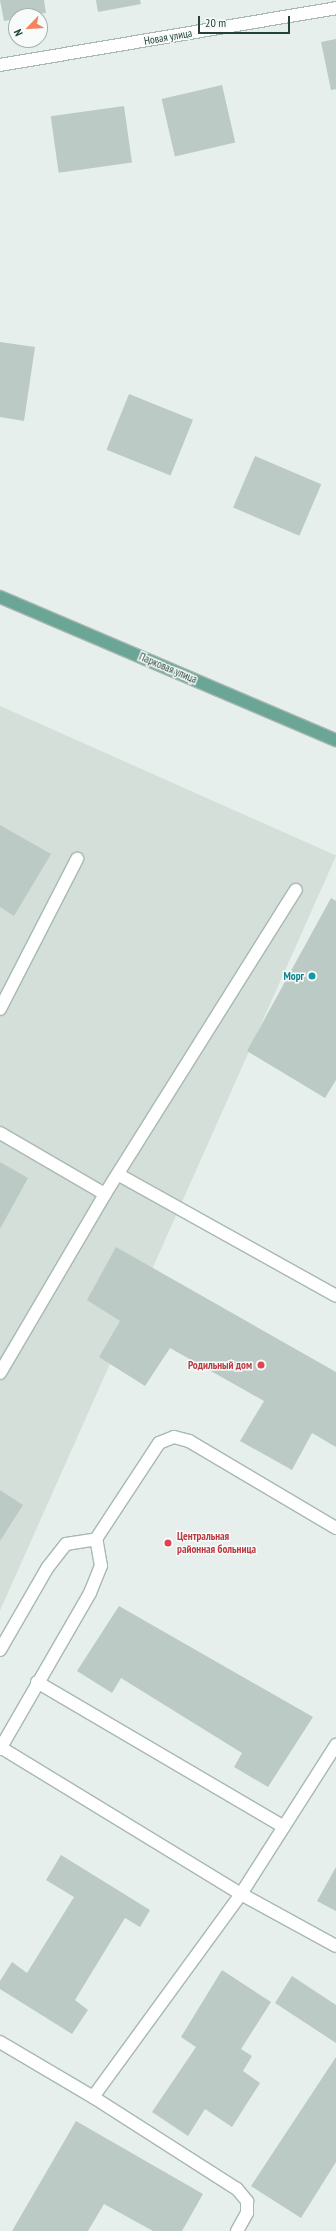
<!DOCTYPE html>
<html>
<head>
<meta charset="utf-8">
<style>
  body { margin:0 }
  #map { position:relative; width:336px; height:2231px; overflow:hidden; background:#e6efeb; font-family:"PT Sans Narrow",sans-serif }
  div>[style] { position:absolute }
  .built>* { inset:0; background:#d4dfda; transform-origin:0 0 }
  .building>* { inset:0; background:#bbcac4; transform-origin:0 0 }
  .roads { filter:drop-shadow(1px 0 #a8b8b2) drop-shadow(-1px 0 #a8b8b2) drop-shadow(0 1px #a8b8b2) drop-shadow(0 -1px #a8b8b2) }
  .minor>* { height:12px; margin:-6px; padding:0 6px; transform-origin:6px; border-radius:6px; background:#fff }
  .major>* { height:12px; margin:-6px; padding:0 6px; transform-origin:6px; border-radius:6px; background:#6aa596 }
  .dots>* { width:11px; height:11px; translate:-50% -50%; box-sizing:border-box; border:2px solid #f7fbf9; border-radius:50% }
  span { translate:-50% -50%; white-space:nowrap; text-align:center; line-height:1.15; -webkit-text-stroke:3px #f7fbf9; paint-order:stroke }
  .street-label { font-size:11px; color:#24423a }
  .culture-label { font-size:11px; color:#0d838f; font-weight:700 }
  .right { translate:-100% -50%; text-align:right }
  .health-label { font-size:11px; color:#be3a42; font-weight:700 }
  .left { translate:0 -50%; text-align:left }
  .north { position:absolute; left:8px; top:8px; width:40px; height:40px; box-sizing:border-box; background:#f7fbf9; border:1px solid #a3b1ad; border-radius:50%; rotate:245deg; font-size:11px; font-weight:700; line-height:16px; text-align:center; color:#24423a }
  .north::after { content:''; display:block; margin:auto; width:14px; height:18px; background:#f4845f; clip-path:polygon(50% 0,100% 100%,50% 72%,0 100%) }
  .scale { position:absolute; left:198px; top:16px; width:92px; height:18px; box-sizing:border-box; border:2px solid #24423a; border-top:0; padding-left:5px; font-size:12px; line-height:14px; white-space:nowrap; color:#24423a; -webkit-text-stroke:3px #f7fbf9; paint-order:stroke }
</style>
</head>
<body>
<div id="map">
  <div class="built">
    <div style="left:0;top:706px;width:368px;height:1525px;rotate:24deg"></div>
  </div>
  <div class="building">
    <div style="clip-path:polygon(0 0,44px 0,46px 13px,16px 16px,16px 19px,4px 21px)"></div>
    <div style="clip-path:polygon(96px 0,140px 0,141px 4px,98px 12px)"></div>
    <div style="clip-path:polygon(336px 39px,336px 89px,331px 90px,321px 42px)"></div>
    <div style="left:222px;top:85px;width:59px;height:62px;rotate:77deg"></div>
    <div style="left:124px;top:106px;width:57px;height:74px;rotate:82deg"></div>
    <div style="clip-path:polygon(0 342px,35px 347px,24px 421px,0 417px)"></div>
    <div style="left:129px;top:394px;width:69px;height:60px;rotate:22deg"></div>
    <div style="left:255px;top:456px;width:72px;height:56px;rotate:23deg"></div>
    <div style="clip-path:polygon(0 825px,51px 854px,14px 916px,0 907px)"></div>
    <div style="clip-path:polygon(331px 898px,336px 901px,336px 1080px,325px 1098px,247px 1051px)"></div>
    <div style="clip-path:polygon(0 1162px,28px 1178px,0 1229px)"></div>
    <div style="clip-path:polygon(116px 1247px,336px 1372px,336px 1447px,312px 1433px,292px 1470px,240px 1441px,264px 1401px,170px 1348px,145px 1386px,99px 1357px,120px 1321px,87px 1300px)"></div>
    <div style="clip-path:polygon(0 1490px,23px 1505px,0 1541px)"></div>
    <div style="clip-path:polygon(119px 1606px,313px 1717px,268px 1787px,234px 1767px,242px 1753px,121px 1678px,112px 1693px,77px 1671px)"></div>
    <div style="clip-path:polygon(61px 1855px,150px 1910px,140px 1927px,125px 1918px,75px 2000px,88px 2010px,72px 2034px,0 1989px,0 1981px,12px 1962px,27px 1973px,74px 1897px,46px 1880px)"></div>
    <div style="clip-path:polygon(336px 1867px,336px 1911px,317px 1901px)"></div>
    <div style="clip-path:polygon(222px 1970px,271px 2002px,241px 2049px,252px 2056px,243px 2071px,260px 2083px,232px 2127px,205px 2109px,188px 2136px,152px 2112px,196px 2047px,181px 2037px)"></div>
    <div style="clip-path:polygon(292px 1976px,336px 2005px,336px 2043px,275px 2003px)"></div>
    <div style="clip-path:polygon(336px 2057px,336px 2162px,301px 2218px,251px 2186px)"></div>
    <div style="clip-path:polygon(76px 2121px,203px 2194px,182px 2231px,153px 2231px,104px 2204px,88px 2231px,12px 2231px)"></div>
  </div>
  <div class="roads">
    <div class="minor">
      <div style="left:0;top:65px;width:341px;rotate:-9.6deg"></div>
      <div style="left:0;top:1009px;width:169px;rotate:-62.8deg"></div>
      <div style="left:0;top:1133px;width:121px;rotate:30.2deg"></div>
      <div style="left:119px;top:1175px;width:248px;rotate:29.1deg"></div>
      <div style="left:0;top:1373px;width:208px;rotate:-59.6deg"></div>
      <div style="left:105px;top:1194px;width:359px;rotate:-57.9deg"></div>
      <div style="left:0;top:1650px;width:96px;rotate:-60deg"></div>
      <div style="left:48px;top:1567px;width:29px;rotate:-52deg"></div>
      <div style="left:66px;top:1544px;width:30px;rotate:-9deg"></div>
      <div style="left:37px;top:1682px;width:286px;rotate:30.4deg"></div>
      <div style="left:0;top:1747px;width:282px;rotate:31.4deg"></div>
      <div style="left:241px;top:1894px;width:108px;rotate:28.7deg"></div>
      <div style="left:0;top:1749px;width:180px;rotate:-60deg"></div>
      <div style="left:90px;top:1593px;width:29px;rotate:-68deg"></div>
      <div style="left:101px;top:1566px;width:27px;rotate:-100deg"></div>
      <div style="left:96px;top:1539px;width:115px;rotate:-56.7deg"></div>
      <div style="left:159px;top:1443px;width:16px;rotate:-22deg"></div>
      <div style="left:174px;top:1437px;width:16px;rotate:15deg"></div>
      <div style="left:189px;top:1441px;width:171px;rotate:30.6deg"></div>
      <div style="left:0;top:2042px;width:108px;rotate:30.6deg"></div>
      <div style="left:93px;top:2097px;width:251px;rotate:-53.9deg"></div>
      <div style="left:241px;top:1894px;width:177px;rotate:-57.5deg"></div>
      <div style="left:93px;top:2097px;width:171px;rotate:32.6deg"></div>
      <div style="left:237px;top:2189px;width:16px;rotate:50deg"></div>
      <div style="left:247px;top:2201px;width:12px;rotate:90deg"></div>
      <div style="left:247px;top:2213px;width:21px;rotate:119deg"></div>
    </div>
    <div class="major">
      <div style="left:0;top:597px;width:365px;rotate:23.1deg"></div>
    </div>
  </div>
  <div class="dots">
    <div style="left:312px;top:976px;background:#0f9aa8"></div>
    <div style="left:261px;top:1365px;background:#e0444e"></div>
    <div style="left:168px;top:1543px;background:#e0444e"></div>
  </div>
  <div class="street-label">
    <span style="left:168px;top:37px;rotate:-10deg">Новая улица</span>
    <span style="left:168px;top:668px;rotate:23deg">Парковая улица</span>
  </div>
  <div class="culture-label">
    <span class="right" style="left:304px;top:976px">Морг</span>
  </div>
  <div class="health-label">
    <span class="right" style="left:252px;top:1365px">Родильный дом</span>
    <span class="left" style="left:177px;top:1543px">Центральная<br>районная больница</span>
  </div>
  <div class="north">N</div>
  <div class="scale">20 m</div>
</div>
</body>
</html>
